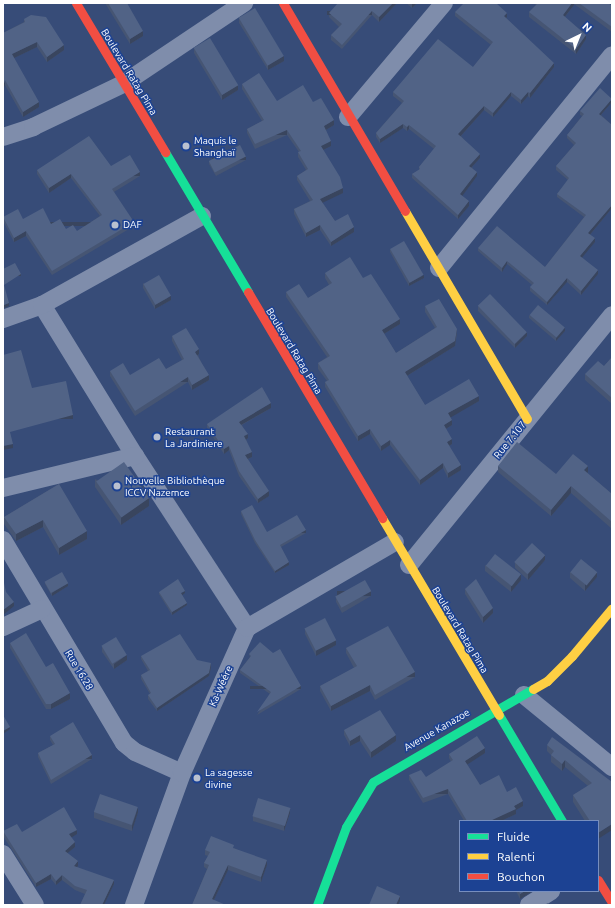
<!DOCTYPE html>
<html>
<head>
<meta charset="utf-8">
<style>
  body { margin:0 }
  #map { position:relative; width:615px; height:908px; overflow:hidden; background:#374c78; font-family:Ubuntu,sans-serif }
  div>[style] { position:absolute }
  .street>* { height:18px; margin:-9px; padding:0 9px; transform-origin:9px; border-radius:9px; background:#7f8dab }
  .fast>* { height:9px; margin:-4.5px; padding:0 4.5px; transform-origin:4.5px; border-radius:4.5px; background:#16e098 }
  .slow>* { height:9px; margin:-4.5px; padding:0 4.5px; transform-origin:4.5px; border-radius:4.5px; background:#ffcf43 }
  .jam>* { height:9px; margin:-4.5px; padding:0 4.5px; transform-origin:4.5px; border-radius:4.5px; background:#f24e42 }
  .wall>* { inset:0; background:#465573 }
  .shaded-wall>* { inset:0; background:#39455e; transform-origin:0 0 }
  .building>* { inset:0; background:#516386; transform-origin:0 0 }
  .dots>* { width:11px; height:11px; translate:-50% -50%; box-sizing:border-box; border:2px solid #1c4293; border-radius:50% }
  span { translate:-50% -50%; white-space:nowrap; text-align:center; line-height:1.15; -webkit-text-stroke:3px #1c4293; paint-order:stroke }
  .street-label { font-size:10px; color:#fff }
  .poi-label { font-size:10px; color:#fff }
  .left { translate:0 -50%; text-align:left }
  .frame { position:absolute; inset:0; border:4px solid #fff; pointer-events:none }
  .legend { position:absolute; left:459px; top:820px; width:140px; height:72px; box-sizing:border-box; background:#1c4293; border:1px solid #778ebe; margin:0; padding:5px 7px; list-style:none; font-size:12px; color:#fff }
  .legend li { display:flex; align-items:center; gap:8px; height:20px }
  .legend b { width:20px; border:1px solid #778ebe }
  .north { position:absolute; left:559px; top:16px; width:40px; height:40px; -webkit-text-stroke:3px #1c4293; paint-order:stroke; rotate:43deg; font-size:11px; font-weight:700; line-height:16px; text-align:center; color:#fff }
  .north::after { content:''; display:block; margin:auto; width:14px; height:18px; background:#fff; clip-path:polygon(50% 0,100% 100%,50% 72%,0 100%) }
</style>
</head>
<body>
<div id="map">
  <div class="street">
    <div style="left:348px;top:117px;width:149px;rotate:-49.9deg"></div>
    <div style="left:3px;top:137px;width:32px;rotate:-18deg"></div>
    <div style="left:33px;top:127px;width:100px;rotate:-25.5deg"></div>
    <div style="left:123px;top:84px;width:146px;rotate:-33.8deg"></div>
    <div style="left:439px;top:268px;width:274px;rotate:-50.9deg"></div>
    <div style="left:42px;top:305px;width:177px;rotate:58.4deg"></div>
    <div style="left:135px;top:456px;width:205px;rotate:56.9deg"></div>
    <div style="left:3px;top:319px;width:41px;rotate:-19.7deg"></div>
    <div style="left:42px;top:305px;width:183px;rotate:-29.1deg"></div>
    <div style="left:3px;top:488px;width:136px;rotate:-13.6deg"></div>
    <div style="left:3px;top:540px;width:236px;rotate:59.2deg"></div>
    <div style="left:124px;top:743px;width:14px;rotate:39deg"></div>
    <div style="left:135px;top:752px;width:51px;rotate:24.1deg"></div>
    <div style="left:409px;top:565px;width:322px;rotate:-50.9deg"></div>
    <div style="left:3px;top:627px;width:43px;rotate:-24.8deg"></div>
    <div style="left:524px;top:695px;width:114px;rotate:39.3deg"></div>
    <div style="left:3px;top:854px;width:60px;rotate:57.9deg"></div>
    <div style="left:134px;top:905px;width:140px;rotate:-70deg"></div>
    <div style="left:182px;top:773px;width:159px;rotate:-65.9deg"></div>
    <div style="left:247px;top:628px;width:171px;rotate:-30.2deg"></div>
    <div style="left:529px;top:905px;width:26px;rotate:-32deg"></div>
  </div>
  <div class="fast">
    <div style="left:165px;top:152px;width:163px;rotate:59.3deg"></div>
    <div style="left:499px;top:715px;width:123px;rotate:59.3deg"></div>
    <div style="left:317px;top:905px;width:83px;rotate:-69.6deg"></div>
    <div style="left:346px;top:827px;width:52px;rotate:-59deg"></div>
    <div style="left:373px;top:782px;width:185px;rotate:-30.2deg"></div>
  </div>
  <div class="slow">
    <div style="left:405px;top:211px;width:241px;rotate:59.6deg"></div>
    <div style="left:382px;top:518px;width:229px;rotate:59.3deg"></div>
    <div style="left:533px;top:689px;width:16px;rotate:-30deg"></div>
    <div style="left:547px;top:681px;width:35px;rotate:-45deg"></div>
    <div style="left:572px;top:656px;width:62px;rotate:-50.2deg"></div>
  </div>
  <div class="jam">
    <div style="left:76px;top:3px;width:174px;rotate:59.1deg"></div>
    <div style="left:283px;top:3px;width:241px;rotate:59.6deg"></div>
    <div style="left:248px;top:292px;width:263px;rotate:59.3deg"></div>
    <div style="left:598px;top:880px;width:26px;rotate:58deg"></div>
  </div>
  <div class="wall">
    <div style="clip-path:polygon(105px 3px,127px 3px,143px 36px,130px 44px)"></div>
    <div style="clip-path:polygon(397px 3px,379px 22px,372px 15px,342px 49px,331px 40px,331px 35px,339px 27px,329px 17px,329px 13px)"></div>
    <div style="clip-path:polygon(406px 3px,417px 3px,412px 8px)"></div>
    <div style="clip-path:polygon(534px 3px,608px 3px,612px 6px,612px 32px,574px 4px,574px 5px,565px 17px,586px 39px,576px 54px,529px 17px,529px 12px,536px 5px)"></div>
    <div style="clip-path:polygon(455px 12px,507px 17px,506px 18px,554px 67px,530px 98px,528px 96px,521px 104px,511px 96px,493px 117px,484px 110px,461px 136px,480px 158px,472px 167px,477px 176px,462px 196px,469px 206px,458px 219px,412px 178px,412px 174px,419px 170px,419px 167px,434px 149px,409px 129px,407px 131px,403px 128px,380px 143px,376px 137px,376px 133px,402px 103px,393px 96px,393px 92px,473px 67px,491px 45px,455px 16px)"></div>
    <div style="clip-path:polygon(239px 18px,284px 61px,268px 70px,239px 23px)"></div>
    <div style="clip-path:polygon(24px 19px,64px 50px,47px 62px,37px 47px,14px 58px,39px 107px,23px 117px,5px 85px,3px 33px,24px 22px)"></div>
    <div style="clip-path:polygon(194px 48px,238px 90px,222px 100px,194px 53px)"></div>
    <div style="clip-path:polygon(242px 84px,277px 101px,313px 102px,334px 125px,326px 130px,331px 146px,323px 150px,343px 193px,322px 202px,335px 221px,354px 232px,331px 246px,320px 230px,306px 237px,294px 214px,294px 209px,310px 201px,297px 180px,297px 176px,306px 170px,298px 157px,298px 152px,299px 152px,287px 135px,255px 149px,247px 133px,247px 129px,262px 121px,242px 89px)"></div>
    <div style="clip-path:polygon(612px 102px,601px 115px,612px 125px,612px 208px,590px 235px,595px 242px,582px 257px,598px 274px,581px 295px,567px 282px,547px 305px,530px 291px,530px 287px,532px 285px,507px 264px,502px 272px,478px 251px,478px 248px,545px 267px,584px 217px,557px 197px,557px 194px,568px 180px,556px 170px,556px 166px,574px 145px,567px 138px,567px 135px,582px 116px,580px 115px,580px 111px)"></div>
    <div style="clip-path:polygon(246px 160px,216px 176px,209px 164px,209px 161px)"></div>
    <div style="clip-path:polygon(111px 166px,140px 176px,114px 192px,134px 226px,52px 275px,26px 236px,14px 242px,3px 221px,3px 217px,23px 219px,51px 224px,66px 229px,77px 231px,100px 216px,71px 178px,49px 193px,37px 174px,37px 170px)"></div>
    <div style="clip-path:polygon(390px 249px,424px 278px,409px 286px,390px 252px)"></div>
    <div style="clip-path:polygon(325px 273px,363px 278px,400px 324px,384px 334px,396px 353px,435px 328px,425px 312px,425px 306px,457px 334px,455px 346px,407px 376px,425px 405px,479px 401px,450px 417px,452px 425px,446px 429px,452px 444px,449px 446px,461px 470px,448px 478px,443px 468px,420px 485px,390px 445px,381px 451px,370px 434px,358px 441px,325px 387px,325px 382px,327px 381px,318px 369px,318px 363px,327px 357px,286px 297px,286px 292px,308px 298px,329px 285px,325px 278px)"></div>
    <div style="clip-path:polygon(143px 283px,171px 300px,155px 309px,143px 288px)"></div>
    <div style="clip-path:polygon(478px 306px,527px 336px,515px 348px,478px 311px)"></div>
    <div style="clip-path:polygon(529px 315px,565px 331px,556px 341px,529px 318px)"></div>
    <div style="clip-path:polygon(172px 336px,199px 354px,198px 355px,209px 380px,192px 390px,188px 382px,135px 416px,110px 376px,110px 371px,130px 375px,166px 369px,182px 360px,172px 341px)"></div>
    <div style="clip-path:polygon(612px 357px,612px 404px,585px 380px,585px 374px,604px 366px)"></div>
    <div style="clip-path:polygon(271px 408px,242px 425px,248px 438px,246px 439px,252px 457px,248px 459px,269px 496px,258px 503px,239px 476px,229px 450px,224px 454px,207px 428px,207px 424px)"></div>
    <div style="clip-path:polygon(498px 466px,556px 474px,588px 472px,587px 473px,612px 494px,612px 529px,571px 493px,551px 516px,498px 472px)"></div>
    <div style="clip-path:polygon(95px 479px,149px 506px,121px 525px,95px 487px)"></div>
    <div style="clip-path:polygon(59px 484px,87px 539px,59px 555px,43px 527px,16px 541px,4px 524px,4px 517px)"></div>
    <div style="clip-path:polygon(241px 511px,267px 532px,306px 533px,281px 547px,289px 565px,275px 573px,255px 543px,241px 514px)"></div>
    <div style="clip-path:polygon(545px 560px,528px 580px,515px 568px,515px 563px)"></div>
    <div style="clip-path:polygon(485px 565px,521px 580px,511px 592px,485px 571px)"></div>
    <div style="clip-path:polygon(570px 572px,597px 577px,585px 591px,570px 578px)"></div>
    <div style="clip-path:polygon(45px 582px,68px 586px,52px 596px,45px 584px)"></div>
    <div style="clip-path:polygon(465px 589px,493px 613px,483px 623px,465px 594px)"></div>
    <div style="clip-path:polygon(159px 592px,185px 593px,182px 595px,187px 605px,172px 615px,159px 594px)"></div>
    <div style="clip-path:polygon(371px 596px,342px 613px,336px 602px,336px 597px)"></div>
    <div style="clip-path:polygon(305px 629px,336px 645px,316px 656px,305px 634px)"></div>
    <div style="clip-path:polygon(10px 643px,46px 667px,70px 699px,51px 709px,46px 709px,10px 648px)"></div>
    <div style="clip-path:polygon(102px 646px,127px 660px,114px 669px,102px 652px)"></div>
    <div style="clip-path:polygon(346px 648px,415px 677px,375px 700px,370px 691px,331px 711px,320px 691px,320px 686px,354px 668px,346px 653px)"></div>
    <div style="clip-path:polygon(249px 654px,301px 689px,257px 715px,270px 694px,240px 673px,240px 670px,250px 657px)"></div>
    <div style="clip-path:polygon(141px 656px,197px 660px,211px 667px,209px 676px,157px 711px,148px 699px,148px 695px,150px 694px,141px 679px,141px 675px,148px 671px,141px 659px)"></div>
    <div style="clip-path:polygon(344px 730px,396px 741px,371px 758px,360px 741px,350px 746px,344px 735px)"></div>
    <div style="clip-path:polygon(50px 736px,92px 759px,51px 784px,38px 757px,38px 753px,53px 745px,50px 740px)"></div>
    <div style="clip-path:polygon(547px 745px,612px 782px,598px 821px,585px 821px,573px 802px,573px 795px,588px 786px,565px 767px,562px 771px,551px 762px,551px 755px,547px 751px)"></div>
    <div style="clip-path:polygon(485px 753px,467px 764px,480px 785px,507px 792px,523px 806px,516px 810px,516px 814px,501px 821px,464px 821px,448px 794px,423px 803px,409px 780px,409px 775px,426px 777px,451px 762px,449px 758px,449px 754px)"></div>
    <div style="clip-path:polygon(94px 812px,138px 812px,132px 831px,94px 818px)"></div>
    <div style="clip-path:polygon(290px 813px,284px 831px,253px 821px,253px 816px)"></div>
    <div style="clip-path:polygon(3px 831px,77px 834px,71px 837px,75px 847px,67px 853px,78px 866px,77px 867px,114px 884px,104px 905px,80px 905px,85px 894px,75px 890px,62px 880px,56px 885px,51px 879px,36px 887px,3px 836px)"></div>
    <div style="clip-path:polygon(234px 848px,267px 865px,261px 882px,228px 870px,214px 900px,192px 905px,207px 869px,204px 867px,204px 863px,208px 856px,205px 855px,205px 850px)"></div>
    <div style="clip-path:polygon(516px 891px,533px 891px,520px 899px)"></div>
  </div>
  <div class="shaded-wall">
    <div style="clip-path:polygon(393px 3px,397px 3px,379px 22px,379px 17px)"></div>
    <div style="clip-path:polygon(413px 3px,417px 3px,412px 8px,412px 4px)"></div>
    <div style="clip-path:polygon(572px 3px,574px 3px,574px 5px,563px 19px,563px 15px)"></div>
    <div style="left:372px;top:11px;width:4px;height:45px;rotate:90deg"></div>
    <div style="clip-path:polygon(507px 13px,507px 17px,504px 20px,504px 16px)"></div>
    <div style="clip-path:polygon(143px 31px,143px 36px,130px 44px,130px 39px)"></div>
    <div style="clip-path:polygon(586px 35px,586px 39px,576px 54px,576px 49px)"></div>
    <div style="clip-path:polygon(37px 42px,37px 47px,12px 59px,12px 54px)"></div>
    <div style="clip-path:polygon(64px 45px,64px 50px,47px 62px,47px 57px)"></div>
    <div style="clip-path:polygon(284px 56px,284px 61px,268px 70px,268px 65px)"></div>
    <div style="clip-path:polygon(554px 63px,554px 67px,530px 98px,530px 93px)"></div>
    <div style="clip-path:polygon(5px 80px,5px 85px,3px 91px,3px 87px)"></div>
    <div style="clip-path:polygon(238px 85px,238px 90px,222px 100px,222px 95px)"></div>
    <div style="clip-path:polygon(511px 92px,511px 96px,493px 117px,493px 113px)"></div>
    <div style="clip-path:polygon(528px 92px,528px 96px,521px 104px,521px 100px)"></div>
    <div style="clip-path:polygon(612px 99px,612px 102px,599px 117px,599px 114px)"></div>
    <div style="clip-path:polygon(39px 102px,39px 107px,23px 117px,23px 112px)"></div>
    <div style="clip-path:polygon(484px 106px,484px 110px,458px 139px,458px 134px)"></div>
    <div style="clip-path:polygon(334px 120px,334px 125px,324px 131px,324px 126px)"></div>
    <div style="clip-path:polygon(403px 124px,403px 128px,380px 143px,380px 139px)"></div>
    <div style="clip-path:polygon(409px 125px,409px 129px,407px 131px,407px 127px)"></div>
    <div style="left:287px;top:130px;width:5px;height:35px;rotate:90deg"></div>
    <div style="clip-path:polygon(331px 141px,331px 146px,321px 151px,321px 146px)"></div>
    <div style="clip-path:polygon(480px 154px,480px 158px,469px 170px,469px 166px)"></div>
    <div style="left:246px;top:157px;width:3px;height:34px;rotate:90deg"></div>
    <div style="left:140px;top:172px;width:4px;height:33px;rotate:90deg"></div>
    <div style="clip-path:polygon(477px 172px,477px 176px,460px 199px,460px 194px)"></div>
    <div style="clip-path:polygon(71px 174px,71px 178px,49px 193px,49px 188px)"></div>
    <div style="clip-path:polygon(343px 188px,343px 193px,320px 204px,320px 199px)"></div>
    <div style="clip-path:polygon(469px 201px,469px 206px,458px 219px,458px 215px)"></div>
    <div style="clip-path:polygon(612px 205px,612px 208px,588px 237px,588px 233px)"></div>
    <div style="left:134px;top:222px;width:4px;height:96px;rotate:90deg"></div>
    <div style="clip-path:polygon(320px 225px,320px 230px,306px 237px,306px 233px)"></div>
    <div style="clip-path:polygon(354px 227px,354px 232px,331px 246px,331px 242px)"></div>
    <div style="clip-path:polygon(26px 231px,26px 236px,14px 242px,14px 238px)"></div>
    <div style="clip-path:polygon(595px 238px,595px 242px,580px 260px,580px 256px)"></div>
    <div style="clip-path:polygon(507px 261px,507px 264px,502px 272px,502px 268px)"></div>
    <div style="clip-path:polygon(598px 270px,598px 274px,581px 295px,581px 291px)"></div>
    <div style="left:21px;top:274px;width:2px;height:20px;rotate:90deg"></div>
    <div style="clip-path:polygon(424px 275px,424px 278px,409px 286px,409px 283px)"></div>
    <div style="clip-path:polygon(567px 278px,567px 282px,547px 305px,547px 302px)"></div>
    <div style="clip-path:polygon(171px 296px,171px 300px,155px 309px,155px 305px)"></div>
    <div style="clip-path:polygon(9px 303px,9px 306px,4px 308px,4px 305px)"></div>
    <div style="clip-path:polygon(400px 319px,400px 324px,382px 335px,382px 330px)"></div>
    <div style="clip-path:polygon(565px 328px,565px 331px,556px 341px,556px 338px)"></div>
    <div style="clip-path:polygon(457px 329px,455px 346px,405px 377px,405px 372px)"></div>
    <div style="clip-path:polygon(527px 332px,527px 336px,515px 348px,515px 344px)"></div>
    <div style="clip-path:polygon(199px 349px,199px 354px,195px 357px,195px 352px)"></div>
    <div style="clip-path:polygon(209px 375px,209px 380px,192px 390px,192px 385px)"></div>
    <div style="left:188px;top:377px;width:5px;height:63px;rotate:90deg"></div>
    <div style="clip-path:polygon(479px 396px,479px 401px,448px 419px,448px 413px)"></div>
    <div style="clip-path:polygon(271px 403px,271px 408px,239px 426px,239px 422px)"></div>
    <div style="left:73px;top:415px;width:4px;height:65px;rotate:90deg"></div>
    <div style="clip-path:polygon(452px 420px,452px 425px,444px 430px,444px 425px)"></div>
    <div style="clip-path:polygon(370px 429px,370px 434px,358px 441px,358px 436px)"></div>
    <div style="clip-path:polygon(248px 434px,248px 438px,244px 441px,244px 436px)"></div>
    <div style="clip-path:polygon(452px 439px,452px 444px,447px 447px,447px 442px)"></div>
    <div style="clip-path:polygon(390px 440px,390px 445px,381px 451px,381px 446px)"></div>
    <div style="clip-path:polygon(13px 444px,13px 448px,3px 450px,3px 446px)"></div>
    <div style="clip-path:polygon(229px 446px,229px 450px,224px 454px,224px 449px)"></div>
    <div style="clip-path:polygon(252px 452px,252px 457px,245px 460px,245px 455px)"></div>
    <div style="clip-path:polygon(443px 463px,443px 468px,420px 485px,420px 480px)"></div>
    <div style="clip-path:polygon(461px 465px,461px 470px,448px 478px,448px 473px)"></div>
    <div style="clip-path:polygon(588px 466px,588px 472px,584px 477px,584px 470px)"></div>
    <div style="clip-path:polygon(571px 486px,571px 493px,551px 516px,551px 510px)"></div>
    <div style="clip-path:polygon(269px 491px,269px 496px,258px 503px,258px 499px)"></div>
    <div style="clip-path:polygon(149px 498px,149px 506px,121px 525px,121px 517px)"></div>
    <div style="clip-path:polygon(43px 520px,43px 527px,16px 541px,16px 534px)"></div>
    <div style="left:306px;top:530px;width:3px;height:30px;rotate:90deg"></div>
    <div style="clip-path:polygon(87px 531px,87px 539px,59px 555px,59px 548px)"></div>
    <div style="clip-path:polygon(545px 555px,545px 560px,528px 580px,528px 574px)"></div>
    <div style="clip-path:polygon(289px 562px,289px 565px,275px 573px,275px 571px)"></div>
    <div style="clip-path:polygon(597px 572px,597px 577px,585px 591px,585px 585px)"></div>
    <div style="clip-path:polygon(521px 574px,521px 580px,511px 592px,511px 586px)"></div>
    <div style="clip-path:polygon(68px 583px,68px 586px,52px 596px,52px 593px)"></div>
    <div style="clip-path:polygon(185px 591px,185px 593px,181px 596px,181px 593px)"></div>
    <div style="left:371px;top:591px;width:5px;height:34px;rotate:90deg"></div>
    <div style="clip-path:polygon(14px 602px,14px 606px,3px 615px,3px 610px)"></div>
    <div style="clip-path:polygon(187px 603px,187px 605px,172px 615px,172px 612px)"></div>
    <div style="clip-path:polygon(493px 608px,493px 613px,483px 623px,483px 617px)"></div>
    <div style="clip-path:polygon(336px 640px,336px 645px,316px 656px,316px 650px)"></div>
    <div style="clip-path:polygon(127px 655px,127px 660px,114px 669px,114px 664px)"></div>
    <div style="clip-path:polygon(211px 663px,211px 667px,209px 676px,157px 711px,157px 708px)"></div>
    <div style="left:415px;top:672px;width:5px;height:46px;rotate:90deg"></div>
    <div style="clip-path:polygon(370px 685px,370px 691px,331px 711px,331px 706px)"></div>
    <div style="left:301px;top:686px;width:3px;height:51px;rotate:90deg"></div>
    <div style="clip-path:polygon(70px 693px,70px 699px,51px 709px,51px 704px)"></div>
    <div style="clip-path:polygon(10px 727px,10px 729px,3px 734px,3px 731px)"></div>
    <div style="clip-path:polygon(360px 735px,360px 741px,350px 746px,350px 741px)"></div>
    <div style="clip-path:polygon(396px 735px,396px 741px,371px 758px,371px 752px)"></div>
    <div style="clip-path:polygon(485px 748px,485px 753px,465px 766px,465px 761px)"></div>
    <div style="left:92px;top:755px;width:4px;height:48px;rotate:90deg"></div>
    <div style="clip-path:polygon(565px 760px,565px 767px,562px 771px,562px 764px)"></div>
    <div style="left:448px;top:789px;width:5px;height:27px;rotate:90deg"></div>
    <div style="clip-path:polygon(523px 801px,523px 806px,516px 810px,516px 814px,501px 821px,490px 821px,514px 806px)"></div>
    <div style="clip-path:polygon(138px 807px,138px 812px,132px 831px,132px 826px)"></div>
    <div style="clip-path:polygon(290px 808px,290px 813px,284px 831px,284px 826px)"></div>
    <div style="clip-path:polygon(612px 824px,612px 830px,598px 839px,598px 833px)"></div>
    <div style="clip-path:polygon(77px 830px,77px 834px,69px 839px,69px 834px)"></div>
    <div style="clip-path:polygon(75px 842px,75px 847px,65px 855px,65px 851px)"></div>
    <div style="clip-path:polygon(267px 860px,267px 865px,261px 882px,261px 877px)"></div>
    <div style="clip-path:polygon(78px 861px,78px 866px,74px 870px,74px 866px)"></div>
    <div style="clip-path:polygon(228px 865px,228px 870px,212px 904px,212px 899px)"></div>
    <div style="clip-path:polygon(51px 874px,51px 879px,36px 887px,36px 883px)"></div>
    <div style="clip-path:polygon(62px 875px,62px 880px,56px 885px,56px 881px)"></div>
    <div style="clip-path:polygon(114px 880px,114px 884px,104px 905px,102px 905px)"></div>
    <div style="clip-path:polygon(525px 891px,533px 891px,520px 899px,520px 894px)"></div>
    <div style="clip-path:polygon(400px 896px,400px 901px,398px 905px,396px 905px)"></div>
  </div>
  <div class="building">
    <div style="clip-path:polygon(108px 3px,127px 3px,143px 31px,130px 39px)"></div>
    <div style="clip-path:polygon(338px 3px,393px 3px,379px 17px,372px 11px,342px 45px,331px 35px,342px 24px,329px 13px)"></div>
    <div style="clip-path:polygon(464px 3px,496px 3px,507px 13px,504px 16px,554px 63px,530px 93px,528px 92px,521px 100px,511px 92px,493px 113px,484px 106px,458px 134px,480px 154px,469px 166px,477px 172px,460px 194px,469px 201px,458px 215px,412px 174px,420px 169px,419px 167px,436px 146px,409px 125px,407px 127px,403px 124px,380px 139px,376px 133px,404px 101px,393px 92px,438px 39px,473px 67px,493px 42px,455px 12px)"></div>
    <div style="clip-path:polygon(538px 3px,572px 3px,563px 15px,586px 35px,576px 49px,529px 12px)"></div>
    <div style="clip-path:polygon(579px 3px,608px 3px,612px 6px,612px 27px)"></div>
    <div style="left:255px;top:8px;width:56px;height:19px;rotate:59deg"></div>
    <div style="clip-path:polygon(31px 15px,46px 17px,64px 45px,47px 57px,37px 42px,12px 54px,39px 102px,23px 112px,5px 80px,3px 87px,3px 33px,25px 22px,24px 19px)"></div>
    <div style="left:210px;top:38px;width:55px;height:19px;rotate:59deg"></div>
    <div style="clip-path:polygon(259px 73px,277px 101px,303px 85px,313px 102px,321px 98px,334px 120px,324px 126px,331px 141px,321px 146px,340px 177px,343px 188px,320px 199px,335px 221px,348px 214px,354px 227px,331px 242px,320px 225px,306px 233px,294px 209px,313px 200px,297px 176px,308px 169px,298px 152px,301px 151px,287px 130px,255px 144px,247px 129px,264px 120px,242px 84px)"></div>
    <div style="clip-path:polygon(600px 88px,612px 99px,599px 114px,612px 125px,612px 205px,588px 233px,595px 238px,580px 256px,598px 270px,581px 291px,567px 278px,547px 302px,530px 287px,534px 283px,507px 261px,502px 268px,478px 248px,497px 226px,545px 267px,586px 215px,557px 194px,569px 178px,556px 166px,576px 143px,567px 135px,584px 114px,580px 111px)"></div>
    <div style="clip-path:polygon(89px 136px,111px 166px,130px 155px,140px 172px,112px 189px,134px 222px,52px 271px,26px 231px,14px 238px,3px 217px,18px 209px,23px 219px,43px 208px,51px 224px,60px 219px,66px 229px,73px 225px,77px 231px,102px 215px,71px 174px,49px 188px,37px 170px)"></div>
    <div style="left:240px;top:145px;width:13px;height:35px;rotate:63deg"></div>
    <div style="left:404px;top:241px;width:39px;height:16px;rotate:60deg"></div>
    <div style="clip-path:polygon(350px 257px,363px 278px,371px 274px,400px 319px,382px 330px,396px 353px,437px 327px,425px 306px,439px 299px,457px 329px,455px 341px,405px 372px,425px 405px,469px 379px,479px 396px,448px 413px,452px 420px,444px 425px,452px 439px,447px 442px,461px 465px,448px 473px,443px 463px,420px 480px,390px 440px,381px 446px,370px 429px,358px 436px,325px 382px,329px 380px,318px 363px,330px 356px,286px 292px,299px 284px,308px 298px,332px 283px,325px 273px)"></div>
    <div style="clip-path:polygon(15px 263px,21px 274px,4px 285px,9px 303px,4px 305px,3px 304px,3px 269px)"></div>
    <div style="left:159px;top:275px;width:24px;height:18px;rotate:60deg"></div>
    <div style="left:490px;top:294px;width:53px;height:17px;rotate:46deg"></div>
    <div style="left:538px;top:305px;width:35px;height:13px;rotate:40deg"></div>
    <div style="clip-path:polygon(186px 328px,199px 349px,195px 352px,209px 375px,192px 385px,188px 377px,135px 411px,110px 371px,123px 363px,130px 375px,159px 358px,166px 369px,184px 359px,172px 336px)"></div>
    <div style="clip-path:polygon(21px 350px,32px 388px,66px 381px,73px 415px,10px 432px,13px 444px,3px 446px,3px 355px)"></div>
    <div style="clip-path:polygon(612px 357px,612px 398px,585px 374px,598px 361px,604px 366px)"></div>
    <div style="clip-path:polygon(262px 387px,271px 403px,239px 422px,248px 434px,244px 436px,252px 452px,245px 455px,269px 491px,258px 499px,239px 471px,229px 446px,224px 449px,207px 424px)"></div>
    <div style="clip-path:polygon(517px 442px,556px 474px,573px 454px,588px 466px,584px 470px,612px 494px,612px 522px,571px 486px,551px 510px,498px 466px)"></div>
    <div style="left:124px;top:462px;width:44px;height:34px;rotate:55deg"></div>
    <div style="clip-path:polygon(59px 484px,87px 531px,59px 548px,43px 520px,16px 534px,4px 517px)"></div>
    <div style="clip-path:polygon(252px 505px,267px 532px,297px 515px,306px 530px,280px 545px,289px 562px,275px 571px,255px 540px,241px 511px)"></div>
    <div style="left:532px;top:543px;width:18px;height:26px;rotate:43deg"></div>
    <div style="left:495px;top:554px;width:33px;height:15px;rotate:38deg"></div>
    <div style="left:581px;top:559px;width:21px;height:17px;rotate:39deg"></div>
    <div style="left:62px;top:572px;width:13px;height:20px;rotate:61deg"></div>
    <div style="clip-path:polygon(3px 578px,6px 592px,14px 602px,3px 610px)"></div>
    <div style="clip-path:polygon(178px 579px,185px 591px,181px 593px,187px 603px,172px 612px,159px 592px)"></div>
    <div style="clip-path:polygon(476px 579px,493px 608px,483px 617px,465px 589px)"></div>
    <div style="left:365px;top:580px;width:13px;height:34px;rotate:61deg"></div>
    <div style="left:325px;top:618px;width:25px;height:23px;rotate:63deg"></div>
    <div style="clip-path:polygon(388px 626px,415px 672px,375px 695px,370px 685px,331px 706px,320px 686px,357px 666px,346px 648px)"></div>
    <div style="clip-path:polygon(26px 633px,46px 667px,53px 663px,70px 693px,51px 704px,46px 704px,10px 643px)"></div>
    <div style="clip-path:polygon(180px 634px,197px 660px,211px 663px,209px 673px,157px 708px,148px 695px,151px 693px,141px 675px,150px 670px,141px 656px)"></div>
    <div style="left:116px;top:637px;width:21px;height:17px;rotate:59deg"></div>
    <div style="clip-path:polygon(260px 642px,273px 653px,280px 649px,301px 686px,257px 712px,271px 692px,240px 670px,251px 656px,249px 654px)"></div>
    <div style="clip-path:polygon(380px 710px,396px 735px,371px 752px,360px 735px,350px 741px,344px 730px)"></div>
    <div style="clip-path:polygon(3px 715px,10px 727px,3px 731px)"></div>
    <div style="clip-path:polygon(73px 722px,92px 755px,51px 780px,38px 753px,55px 744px,50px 736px)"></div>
    <div style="clip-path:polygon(477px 736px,485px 748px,465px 761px,480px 785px,499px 775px,507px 792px,516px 787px,523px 801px,514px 806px,516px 809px,490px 821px,467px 821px,448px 789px,423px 798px,409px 775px,421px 770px,426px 777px,453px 760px,449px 754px)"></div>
    <div style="clip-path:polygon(552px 737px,612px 782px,612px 824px,598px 833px,598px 821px,590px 821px,573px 795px,592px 783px,565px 760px,562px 764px,551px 755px,554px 751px,547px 745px)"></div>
    <div style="left:100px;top:794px;width:40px;height:19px;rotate:19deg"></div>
    <div style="left:258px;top:798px;width:34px;height:19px;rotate:17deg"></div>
    <div style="clip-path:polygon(64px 807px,77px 830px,69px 834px,75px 842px,65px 851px,78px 861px,74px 866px,114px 880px,102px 905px,80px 905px,87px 890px,75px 886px,62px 875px,56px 881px,51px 874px,36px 883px,3px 831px,17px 824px,22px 832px)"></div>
    <div style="clip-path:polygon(211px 836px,234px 845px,233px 848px,267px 860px,261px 877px,228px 865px,212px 899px,226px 905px,192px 905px,209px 865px,204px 863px,210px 852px,205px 850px)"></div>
    <div style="clip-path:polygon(377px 886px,400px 896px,396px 905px,369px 905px)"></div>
    <div style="clip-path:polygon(519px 891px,525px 891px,520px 894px)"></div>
    <div style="clip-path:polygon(548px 903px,549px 905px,544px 905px)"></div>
  </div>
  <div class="dots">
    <div style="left:186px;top:146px;background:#b9c0d0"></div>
    <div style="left:115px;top:225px;background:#b9c0d0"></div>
    <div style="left:157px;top:437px;background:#b9c0d0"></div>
    <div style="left:117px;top:486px;background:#b9c0d0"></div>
    <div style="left:197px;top:778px;background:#b9c0d0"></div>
  </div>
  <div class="street-label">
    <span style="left:129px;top:72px;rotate:59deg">Boulevard Ratag Pima</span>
    <span style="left:294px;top:351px;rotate:59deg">Boulevard Ratag Pima</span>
    <span style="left:510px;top:440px;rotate:-51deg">Rue 7.107</span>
    <span style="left:460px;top:630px;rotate:59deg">Boulevard Ratag Pima</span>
    <span style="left:79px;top:670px;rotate:59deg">Rue 16.28</span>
    <span style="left:221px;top:686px;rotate:-66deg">Ka-Wéére</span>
    <span style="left:437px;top:730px;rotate:-30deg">Avenue Kanazoe</span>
  </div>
  <div class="poi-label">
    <span class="left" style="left:194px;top:146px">Maquis le<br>Shanghaï</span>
    <span class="left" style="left:123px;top:225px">DAF</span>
    <span class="left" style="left:165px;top:437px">Restaurant<br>La Jardiniere</span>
    <span class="left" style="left:125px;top:486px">Nouvelle Bibliothèque<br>ICCV Nazemce</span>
    <span class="left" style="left:205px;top:778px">La sagesse<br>divine</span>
  </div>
  <div class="frame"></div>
  <ul class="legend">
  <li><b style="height:5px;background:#16e098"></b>Fluide</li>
  <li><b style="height:5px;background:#ffcf43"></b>Ralenti</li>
  <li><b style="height:5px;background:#f24e42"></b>Bouchon</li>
  </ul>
  <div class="north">N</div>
</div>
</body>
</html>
